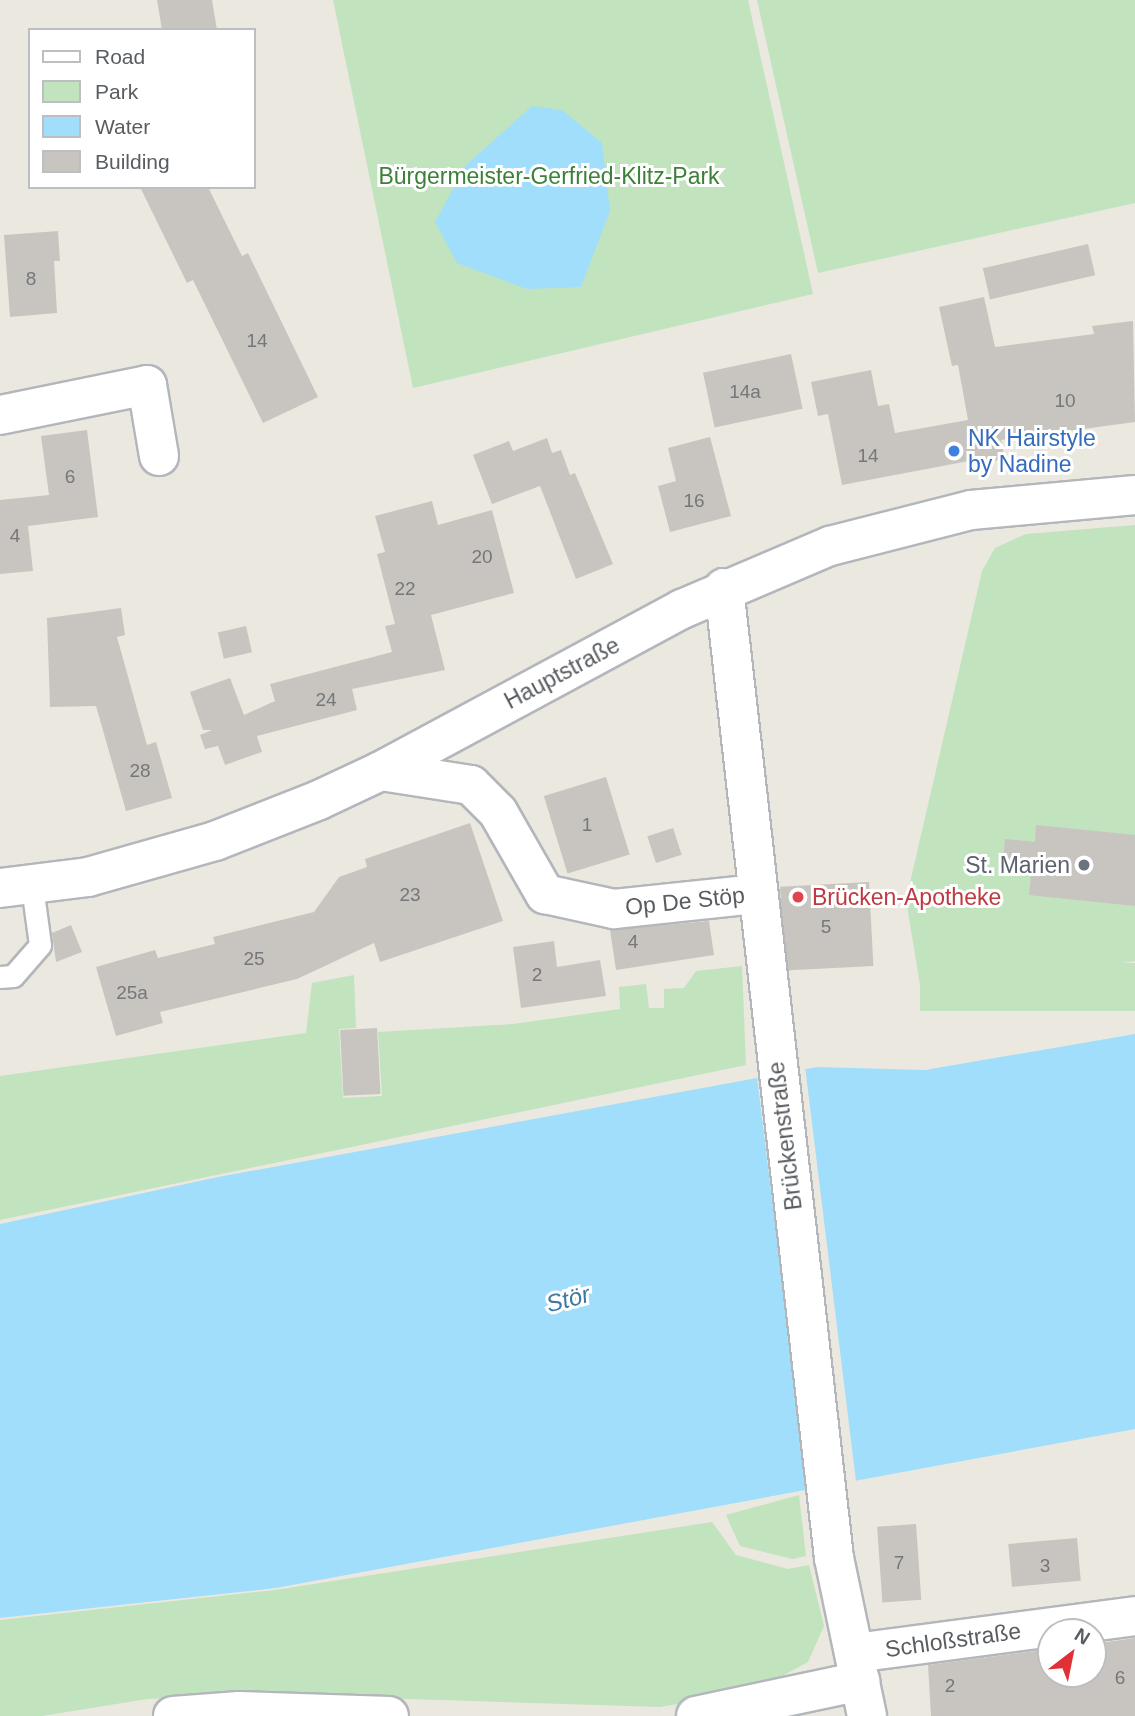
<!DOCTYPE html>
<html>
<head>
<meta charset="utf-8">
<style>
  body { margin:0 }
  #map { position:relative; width:1135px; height:1716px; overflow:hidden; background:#ebe8e0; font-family:Arial,sans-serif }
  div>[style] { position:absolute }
  .green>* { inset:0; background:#c1e3bd; transform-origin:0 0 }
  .water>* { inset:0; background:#a1defb }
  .pier>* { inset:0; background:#ebe8e0; transform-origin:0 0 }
  .building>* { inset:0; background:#c8c5c0; transform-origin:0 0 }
  .roads { filter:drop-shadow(2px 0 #b3b7bb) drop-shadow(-2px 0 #b3b7bb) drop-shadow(0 2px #b3b7bb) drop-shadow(0 -2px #b3b7bb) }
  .lane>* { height:21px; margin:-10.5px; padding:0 10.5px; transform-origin:10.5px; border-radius:10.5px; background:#fff }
  .street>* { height:38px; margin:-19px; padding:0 19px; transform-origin:19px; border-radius:19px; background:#fff }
  .secondary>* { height:38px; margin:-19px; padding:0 19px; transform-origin:19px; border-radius:19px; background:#fff }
  .dots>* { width:19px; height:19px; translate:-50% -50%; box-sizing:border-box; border:4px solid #fff; border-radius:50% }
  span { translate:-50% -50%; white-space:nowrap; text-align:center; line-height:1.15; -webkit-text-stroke:6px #fff; paint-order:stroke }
  .number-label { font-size:19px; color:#757779 }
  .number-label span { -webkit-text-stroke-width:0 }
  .park-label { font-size:23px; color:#3c8137 }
  .shop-label { font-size:23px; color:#366cbe }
  .left { translate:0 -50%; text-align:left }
  .street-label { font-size:23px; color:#595d61 }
  .worship-label { font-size:23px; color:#5b616d }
  .right { translate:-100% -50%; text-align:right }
  .health-label { font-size:23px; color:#be3a42 }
  .water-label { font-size:24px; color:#3d7aa3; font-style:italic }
  .legend { position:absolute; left:28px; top:28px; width:228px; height:161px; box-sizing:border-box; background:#fff; border:2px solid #bdbec0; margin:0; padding:9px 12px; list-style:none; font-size:21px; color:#595d61 }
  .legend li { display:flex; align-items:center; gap:14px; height:35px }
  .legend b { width:35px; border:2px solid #bdbec0 }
  .north { position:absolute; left:1037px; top:1618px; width:70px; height:70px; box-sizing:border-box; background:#fff; border:2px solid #bdbec0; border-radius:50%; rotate:32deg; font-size:19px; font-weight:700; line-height:28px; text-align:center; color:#595d61 }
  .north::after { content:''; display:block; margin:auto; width:24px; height:32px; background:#e13137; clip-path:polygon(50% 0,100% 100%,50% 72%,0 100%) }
</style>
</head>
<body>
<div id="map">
  <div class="green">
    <div style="clip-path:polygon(333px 0,748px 0,813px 294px,413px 388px)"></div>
    <div style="clip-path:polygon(757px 0,1135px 0,1135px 203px,818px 273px)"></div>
    <div style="clip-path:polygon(1135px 525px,1135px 961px,922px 997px,906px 900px,982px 571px,995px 548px,1026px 534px)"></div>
    <div style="left:1135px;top:963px;width:48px;height:215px;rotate:90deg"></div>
    <div style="clip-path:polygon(742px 966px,746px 1065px,0 1220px,0 1076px,306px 1033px,312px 983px,354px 975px,356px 1028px,339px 1029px,343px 1098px,382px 1096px,378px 1032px,513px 1024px,620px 1009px,619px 987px,646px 984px,649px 1008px,664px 1008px,664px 989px,684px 988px,696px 971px)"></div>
    <div style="clip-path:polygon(799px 1495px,806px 1556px,793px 1559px,740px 1546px,726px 1515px)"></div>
    <div style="clip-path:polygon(712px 1522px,736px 1555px,788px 1569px,809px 1565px,824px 1626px,808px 1662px,757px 1690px,660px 1707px,252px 1694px,147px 1699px,42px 1716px,0 1716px,0 1620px,275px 1590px)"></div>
  </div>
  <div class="water">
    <div style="clip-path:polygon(532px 106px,562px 110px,602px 143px,610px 211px,581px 287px,527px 289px,457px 263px,435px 222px,466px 165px)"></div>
    <div style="clip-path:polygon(1135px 1034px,1135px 1429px,276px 1588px,0 1618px,0 1224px,218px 1177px,817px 1067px,925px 1070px)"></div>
  </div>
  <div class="pier">
    <div style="left:805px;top:1066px;width:421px;height:49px;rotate:83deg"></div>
  </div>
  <div class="building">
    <div style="clip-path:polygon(157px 0,212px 0,217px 30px,162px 30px)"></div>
    <div style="clip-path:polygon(140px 187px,208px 187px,242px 256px,248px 253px,318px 397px,263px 423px,193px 280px,187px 283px)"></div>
    <div style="clip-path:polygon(58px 231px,60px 261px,54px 261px,57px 313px,10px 317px,4px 235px)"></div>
    <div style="left:1088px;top:244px;width:32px;height:108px;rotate:77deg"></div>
    <div style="clip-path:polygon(984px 297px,995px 347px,1094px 334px,1092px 326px,1133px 321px,1135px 422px,1001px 440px,1005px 459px,976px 464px,974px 460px,842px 485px,828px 414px,818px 416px,811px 382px,871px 370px,878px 406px,889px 404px,895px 433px,968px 420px,958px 365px,952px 366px,939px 307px)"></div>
    <div style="left:791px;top:354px;width:56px;height:90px;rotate:78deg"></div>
    <div style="clip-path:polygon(87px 430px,98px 517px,28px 526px,33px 571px,0 574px,0 500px,49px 495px,41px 436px)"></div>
    <div style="clip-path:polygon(710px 437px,731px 516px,670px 532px,658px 486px,676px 481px,668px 448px)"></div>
    <div style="clip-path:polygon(547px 438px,552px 453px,561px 450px,570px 475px,575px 473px,613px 564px,576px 579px,540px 486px,492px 504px,473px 455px,509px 441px,513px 451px)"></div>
    <div style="clip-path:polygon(432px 501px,438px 525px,492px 510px,514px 593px,431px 615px,445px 670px,352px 689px,357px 710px,257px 736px,262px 752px,225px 765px,218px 746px,205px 749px,200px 735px,212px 730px,203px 730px,190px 692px,230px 678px,244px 715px,275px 701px,270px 684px,392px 652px,385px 626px,395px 624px,377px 554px,385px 552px,375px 516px)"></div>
    <div style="clip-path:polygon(121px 608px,125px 635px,117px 637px,147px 745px,156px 742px,172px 798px,126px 811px,96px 706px,50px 707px,47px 618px)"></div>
    <div style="left:246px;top:626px;width:27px;height:29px;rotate:77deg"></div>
    <div style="left:606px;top:777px;width:81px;height:65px;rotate:73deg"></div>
    <div style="clip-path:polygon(470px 823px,503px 921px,380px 962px,374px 943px,297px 979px,160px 1012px,163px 1023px,116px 1036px,96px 967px,155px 950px,158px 958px,215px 944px,213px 937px,314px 912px,339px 877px,367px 867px,365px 859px)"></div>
    <div style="clip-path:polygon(1036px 825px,1135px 835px,1135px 906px,1029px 895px,1031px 876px,1002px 873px,1005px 839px,1035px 842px)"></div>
    <div style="left:673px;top:828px;width:28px;height:27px;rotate:72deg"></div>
    <div style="left:869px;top:882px;width:84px;height:89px;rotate:87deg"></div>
    <div style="clip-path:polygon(709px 921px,714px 955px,616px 970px,610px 930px)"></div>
    <div style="clip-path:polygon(71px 925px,82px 952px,56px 962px,52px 933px)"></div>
    <div style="clip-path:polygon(554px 941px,557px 967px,600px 960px,606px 996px,521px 1008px,513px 947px)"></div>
    <div style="left:377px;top:1028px;width:66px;height:37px;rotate:87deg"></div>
    <div style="left:916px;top:1524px;width:76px;height:39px;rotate:86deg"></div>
    <div style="left:1077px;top:1538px;width:43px;height:69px;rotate:85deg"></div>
    <div style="clip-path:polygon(1135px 1638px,1135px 1716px,931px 1716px,928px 1665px,1051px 1649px,1051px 1674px,1093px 1674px,1093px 1644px)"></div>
  </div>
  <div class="roads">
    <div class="lane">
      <div style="left:0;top:977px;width:13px;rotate:-4deg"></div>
      <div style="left:13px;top:976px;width:41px;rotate:-48.9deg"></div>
      <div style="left:40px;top:945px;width:60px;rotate:-97.7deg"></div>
    </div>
    <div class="street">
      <div style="left:0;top:415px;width:150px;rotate:-11.5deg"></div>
      <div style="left:147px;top:385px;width:72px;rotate:80.4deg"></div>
      <div style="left:381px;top:771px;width:91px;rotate:8.8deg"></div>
      <div style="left:471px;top:785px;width:38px;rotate:45deg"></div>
      <div style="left:498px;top:812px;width:95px;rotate:60.2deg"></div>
      <div style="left:545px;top:894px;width:71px;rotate:12.3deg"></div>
      <div style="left:614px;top:909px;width:144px;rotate:-6deg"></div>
      <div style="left:855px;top:1653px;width:282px;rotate:-7.5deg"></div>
    </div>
    <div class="secondary">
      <div style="left:724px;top:588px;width:976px;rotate:83.53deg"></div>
      <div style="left:834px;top:1558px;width:161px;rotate:78.2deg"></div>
      <div style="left:0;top:888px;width:89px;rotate:-7.1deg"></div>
      <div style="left:88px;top:877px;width:132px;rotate:-15.8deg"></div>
      <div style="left:215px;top:841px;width:112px;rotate:-21.5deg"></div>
      <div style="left:319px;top:800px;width:68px;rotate:-25.1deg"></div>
      <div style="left:381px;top:771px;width:342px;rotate:-28.3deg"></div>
      <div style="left:682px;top:609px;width:161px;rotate:-23.1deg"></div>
      <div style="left:830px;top:546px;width:146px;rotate:-14.3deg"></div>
      <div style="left:971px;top:510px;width:165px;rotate:-5.2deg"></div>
      <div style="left:173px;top:1716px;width:66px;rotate:-4.3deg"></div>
      <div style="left:239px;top:1711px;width:150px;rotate:1.9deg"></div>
      <div style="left:696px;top:1716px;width:168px;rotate:-12deg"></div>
    </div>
  </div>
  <div class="dots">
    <div style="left:954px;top:451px;background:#3f7fe0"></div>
    <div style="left:1084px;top:865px;background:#6b7280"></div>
    <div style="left:798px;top:897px;background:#e0444e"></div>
  </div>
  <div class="number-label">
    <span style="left:31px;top:279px">8</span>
    <span style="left:257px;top:341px">14</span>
    <span style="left:745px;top:392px">14a</span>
    <span style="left:1065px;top:401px">10</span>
    <span style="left:868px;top:456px">14</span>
    <span style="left:70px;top:477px">6</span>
    <span style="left:694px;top:501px">16</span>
    <span style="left:15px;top:536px">4</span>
    <span style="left:482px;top:557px">20</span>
    <span style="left:405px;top:589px">22</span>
    <span style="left:326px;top:700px">24</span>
    <span style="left:140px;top:771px">28</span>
    <span style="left:587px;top:825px">1</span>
    <span style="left:410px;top:895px">23</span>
    <span style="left:826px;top:927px">5</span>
    <span style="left:633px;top:942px">4</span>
    <span style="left:254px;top:959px">25</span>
    <span style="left:537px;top:975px">2</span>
    <span style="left:132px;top:993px">25a</span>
    <span style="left:899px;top:1563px">7</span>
    <span style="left:1045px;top:1566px">3</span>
    <span style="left:1120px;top:1678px">6</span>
    <span style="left:950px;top:1686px">2</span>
  </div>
  <div class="park-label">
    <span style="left:549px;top:176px">Bürgermeister-Gerfried-Klitz-Park</span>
  </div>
  <div class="shop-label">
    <span class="left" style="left:968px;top:451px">NK Hairstyle<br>by Nadine</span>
  </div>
  <div class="street-label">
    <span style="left:562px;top:673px;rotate:-28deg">Hauptstraße</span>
    <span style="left:685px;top:901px;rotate:-6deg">Op De Stöp</span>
    <span style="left:785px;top:1136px;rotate:-97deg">Brückenstraße</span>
    <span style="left:953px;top:1640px;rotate:-8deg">Schloßstraße</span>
  </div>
  <div class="worship-label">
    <span class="right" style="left:1070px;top:865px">St. Marien</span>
  </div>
  <div class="health-label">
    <span class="left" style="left:812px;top:897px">Brücken-Apotheke</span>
  </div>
  <div class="water-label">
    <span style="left:568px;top:1299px;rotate:-15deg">Stör</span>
  </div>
  <ul class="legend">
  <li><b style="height:9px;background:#fff"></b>Road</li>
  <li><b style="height:19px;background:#c1e3bd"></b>Park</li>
  <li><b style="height:19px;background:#a1defb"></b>Water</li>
  <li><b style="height:19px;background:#c8c5c0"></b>Building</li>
  </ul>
  <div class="north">N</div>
</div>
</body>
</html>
